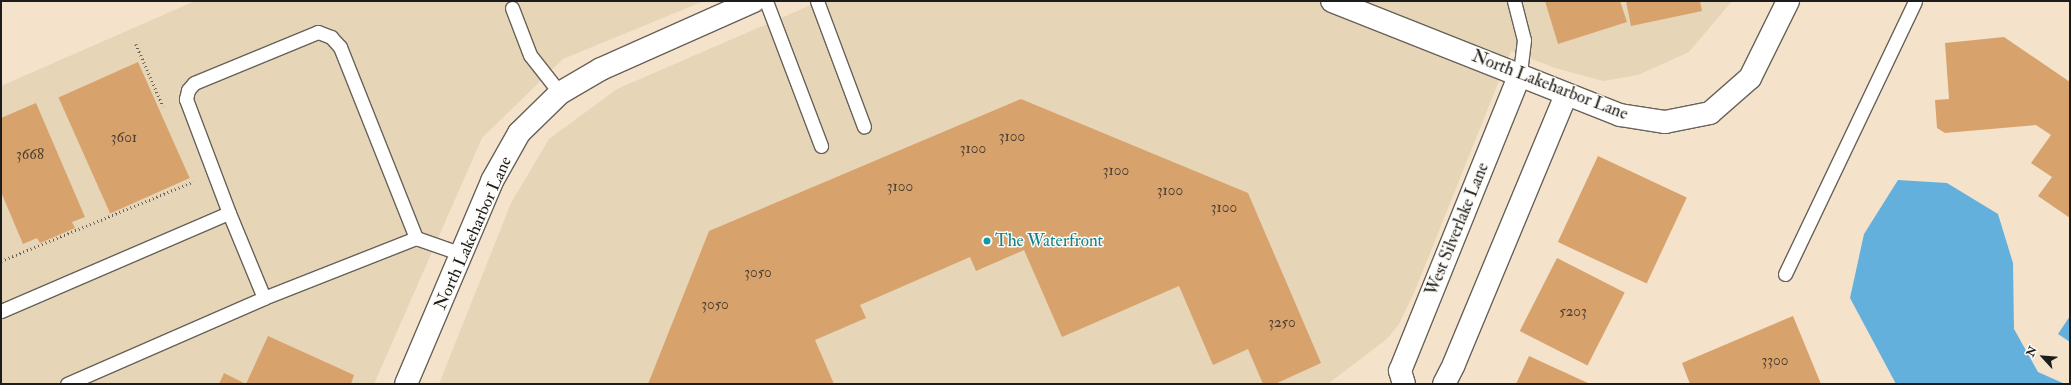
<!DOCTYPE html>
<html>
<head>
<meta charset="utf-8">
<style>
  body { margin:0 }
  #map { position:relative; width:2071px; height:385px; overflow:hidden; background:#f4e3ca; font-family:"IM FELL Double Pica",serif }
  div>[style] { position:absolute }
  .built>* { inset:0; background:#e6d5b7 }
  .water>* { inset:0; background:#64b0dd }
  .building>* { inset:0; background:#d8a26d; transform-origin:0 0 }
  .path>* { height:2.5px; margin-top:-1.25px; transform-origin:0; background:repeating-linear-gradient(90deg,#686259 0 1px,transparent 0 4px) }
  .roads { filter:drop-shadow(1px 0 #686259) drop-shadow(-1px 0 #686259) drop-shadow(0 1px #686259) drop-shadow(0 -1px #686259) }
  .service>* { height:13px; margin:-6.5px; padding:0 6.5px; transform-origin:6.5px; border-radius:6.5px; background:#fff }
  .minor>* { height:22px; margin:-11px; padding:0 11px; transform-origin:11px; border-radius:11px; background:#fff }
  .dots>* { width:11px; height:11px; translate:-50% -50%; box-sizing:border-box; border:2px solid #fdfcf7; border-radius:50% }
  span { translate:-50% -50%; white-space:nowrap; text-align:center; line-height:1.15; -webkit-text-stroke:3px #fdfcf7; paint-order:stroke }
  .number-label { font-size:15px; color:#4b3e30 }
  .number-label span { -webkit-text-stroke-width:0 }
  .street-label { font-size:17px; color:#1c1c1c }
  .culture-label { font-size:17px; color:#0d838f }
  .left { translate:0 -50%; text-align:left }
  .frame { position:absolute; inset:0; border:2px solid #1c1c1c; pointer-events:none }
  .north { position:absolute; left:2023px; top:337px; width:40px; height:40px; -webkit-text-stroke:3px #fdfcf7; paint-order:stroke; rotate:296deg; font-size:11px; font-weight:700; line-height:16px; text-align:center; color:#1c1c1c }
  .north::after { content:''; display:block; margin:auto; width:14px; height:18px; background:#1c1c1c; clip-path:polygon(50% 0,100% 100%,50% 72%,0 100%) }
</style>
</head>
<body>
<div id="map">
  <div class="built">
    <div style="clip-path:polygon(195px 1px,704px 1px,563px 59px,482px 138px,374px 384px,1px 384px,1px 86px)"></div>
    <div style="clip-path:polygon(820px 1px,1732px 1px,1689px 52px,1638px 75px,1603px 81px,1555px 68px,1511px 51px,1414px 293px,1399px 324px,1388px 338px,1328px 384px,439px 384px,511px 203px,549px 139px,617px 89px)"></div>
  </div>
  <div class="water">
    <div style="clip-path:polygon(1898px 180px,1947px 183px,1998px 214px,2013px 263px,2014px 329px,2038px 372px,2065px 384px,1896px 384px,1850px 298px,1864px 234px)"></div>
    <div style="clip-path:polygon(2070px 316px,2070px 342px,2058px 334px)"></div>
  </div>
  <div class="building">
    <div style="clip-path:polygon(1545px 1px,1620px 1px,1627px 22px,1558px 44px)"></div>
    <div style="clip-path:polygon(1626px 1px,1700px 1px,1702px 11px,1631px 26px)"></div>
    <div style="clip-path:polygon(2004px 37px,2070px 82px,2070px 218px,2038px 196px,2052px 177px,2031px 163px,2051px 135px,2036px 125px,1945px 133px,1937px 128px,1935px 100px,1949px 99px,1945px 43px)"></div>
    <div style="left:138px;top:62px;width:127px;height:87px;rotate:66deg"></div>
    <div style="clip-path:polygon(1021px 99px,1248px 193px,1321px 363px,1275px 384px,1263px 384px,1248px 349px,1213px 365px,1179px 286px,1062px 337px,1024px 250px,976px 271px,970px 257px,860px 305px,866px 318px,815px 340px,834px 384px,648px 384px,709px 231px)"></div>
    <div style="clip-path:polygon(36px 103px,85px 217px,72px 222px,75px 228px,40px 243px,37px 238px,23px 244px,1px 192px,1px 118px)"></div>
    <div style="left:1598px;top:156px;width:98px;height:95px;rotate:25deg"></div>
    <div style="left:1557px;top:258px;width:76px;height:82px;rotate:27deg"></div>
    <div style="clip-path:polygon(1793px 316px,1821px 384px,1690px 384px,1682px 363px)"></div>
    <div style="clip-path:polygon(268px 336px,354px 375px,351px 384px,219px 384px,224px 373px,246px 384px)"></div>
    <div style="clip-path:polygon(1529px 356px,1590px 384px,1516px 384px)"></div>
  </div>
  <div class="path">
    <div style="left:136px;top:44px;width:68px;rotate:66.5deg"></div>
    <div style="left:1px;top:261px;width:208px;rotate:-22.4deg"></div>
  </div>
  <div class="roads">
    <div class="service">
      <div style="left:766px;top:1px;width:155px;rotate:69.2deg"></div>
      <div style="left:817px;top:1px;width:134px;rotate:69.5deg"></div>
      <div style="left:1514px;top:1px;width:40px;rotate:75.6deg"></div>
      <div style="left:1524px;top:40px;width:34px;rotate:97deg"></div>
      <div style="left:512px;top:8px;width:50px;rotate:69deg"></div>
      <div style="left:530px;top:55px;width:48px;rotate:51.7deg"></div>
      <div style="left:229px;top:213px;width:122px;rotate:-110.7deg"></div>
      <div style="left:186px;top:99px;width:9px;rotate:-77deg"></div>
      <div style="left:188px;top:90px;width:9px;rotate:-49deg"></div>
      <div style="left:194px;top:83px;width:134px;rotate:-22.4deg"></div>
      <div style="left:318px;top:32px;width:14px;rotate:21deg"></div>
      <div style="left:331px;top:37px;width:13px;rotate:48deg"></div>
      <div style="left:340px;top:47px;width:206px;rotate:68.3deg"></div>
      <div style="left:416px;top:238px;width:163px;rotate:158.5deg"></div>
      <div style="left:416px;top:238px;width:49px;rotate:19.2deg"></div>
      <div style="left:1785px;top:274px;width:302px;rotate:-64.5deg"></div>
      <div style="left:1px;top:311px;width:248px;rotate:-23.3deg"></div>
      <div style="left:229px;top:213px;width:92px;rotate:67.6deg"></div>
      <div style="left:264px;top:298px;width:215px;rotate:156.4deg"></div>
    </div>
    <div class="minor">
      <div style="left:1332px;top:1px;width:310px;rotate:21.6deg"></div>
      <div style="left:1620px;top:115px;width:46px;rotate:8.8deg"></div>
      <div style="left:1665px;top:122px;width:46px;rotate:-11.3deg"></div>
      <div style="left:1710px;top:113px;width:53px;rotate:-41.2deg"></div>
      <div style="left:1750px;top:78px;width:86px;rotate:-63.7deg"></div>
      <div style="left:406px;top:384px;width:220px;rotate:-67deg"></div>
      <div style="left:492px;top:181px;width:55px;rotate:-60.6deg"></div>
      <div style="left:519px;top:133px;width:57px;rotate:-44.3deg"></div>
      <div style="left:560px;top:93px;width:48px;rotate:-30.3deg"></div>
      <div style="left:601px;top:69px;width:167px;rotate:-24deg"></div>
      <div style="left:1404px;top:384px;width:14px;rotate:-107deg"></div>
      <div style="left:1400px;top:371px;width:320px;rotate:-68deg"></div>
      <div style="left:1444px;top:384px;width:22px;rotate:-63deg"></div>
      <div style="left:1454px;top:364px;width:291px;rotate:-67.4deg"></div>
    </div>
  </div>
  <div class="dots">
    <div style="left:987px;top:241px;background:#0f9aa8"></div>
  </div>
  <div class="number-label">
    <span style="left:1012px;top:137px">3100</span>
    <span style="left:124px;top:138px">3601</span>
    <span style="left:973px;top:149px">3100</span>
    <span style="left:30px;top:155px">3668</span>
    <span style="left:1116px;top:171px">3100</span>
    <span style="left:900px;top:187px">3100</span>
    <span style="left:1170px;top:191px">3100</span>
    <span style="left:1224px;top:208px">3100</span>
    <span style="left:758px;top:273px">3050</span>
    <span style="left:715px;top:305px">3050</span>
    <span style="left:1573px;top:312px">5203</span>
    <span style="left:1282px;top:323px">3250</span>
    <span style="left:1775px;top:361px">3300</span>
  </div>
  <div class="street-label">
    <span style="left:1550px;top:85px;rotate:21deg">North Lakeharbor Lane</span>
    <span style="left:1457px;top:229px;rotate:-68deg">West Silverlake Lane</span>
    <span style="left:473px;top:233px;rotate:-66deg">North Lakeharbor Lane</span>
  </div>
  <div class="culture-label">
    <span class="left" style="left:995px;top:241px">The Waterfront</span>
  </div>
  <div class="frame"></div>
  <div class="north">N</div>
</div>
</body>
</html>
